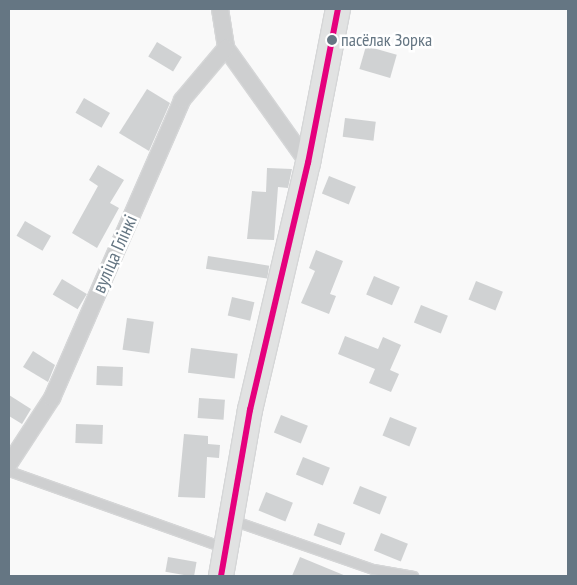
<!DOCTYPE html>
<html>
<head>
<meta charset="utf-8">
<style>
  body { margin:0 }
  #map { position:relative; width:577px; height:585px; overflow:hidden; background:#f9f9f9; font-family:"PT Sans Narrow",sans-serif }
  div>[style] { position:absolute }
  .building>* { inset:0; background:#d0d2d3; transform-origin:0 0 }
  .roads { filter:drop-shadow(1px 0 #d5d6d7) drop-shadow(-1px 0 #d5d6d7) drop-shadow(0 1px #d5d6d7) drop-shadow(0 -1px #d5d6d7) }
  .lane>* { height:9px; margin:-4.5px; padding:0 4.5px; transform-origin:4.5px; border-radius:4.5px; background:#cecfd0 }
  .street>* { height:16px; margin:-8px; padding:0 8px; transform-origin:8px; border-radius:8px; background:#cecfd0 }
  .secondary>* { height:24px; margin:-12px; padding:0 12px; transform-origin:12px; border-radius:12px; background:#e1e2e2 }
  .bus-1>* { height:6px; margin:-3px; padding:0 3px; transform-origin:3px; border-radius:3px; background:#e5007d }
  .dots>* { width:14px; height:14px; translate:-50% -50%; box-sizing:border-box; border:2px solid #fff; border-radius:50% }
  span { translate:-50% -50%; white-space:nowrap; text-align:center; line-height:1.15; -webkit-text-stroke:5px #fff; paint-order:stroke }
  .bus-label { font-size:18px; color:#657683 }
  .left { translate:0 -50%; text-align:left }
  .street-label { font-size:19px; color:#657683 }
  .frame { position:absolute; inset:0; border:10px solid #657683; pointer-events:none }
</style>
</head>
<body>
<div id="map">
  <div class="building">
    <div style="left:157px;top:42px;width:29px;height:17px;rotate:31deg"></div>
    <div style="left:366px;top:46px;width:32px;height:24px;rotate:16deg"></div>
    <div style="clip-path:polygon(147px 89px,170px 103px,149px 151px,119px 133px)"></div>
    <div style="left:84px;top:98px;width:30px;height:17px;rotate:30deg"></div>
    <div style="left:345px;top:118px;width:31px;height:19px;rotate:7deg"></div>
    <div style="clip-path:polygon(98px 165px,124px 180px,110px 203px,119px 208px,97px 248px,72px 233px,98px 186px,89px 180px)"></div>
    <div style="clip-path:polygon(267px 168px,292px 169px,288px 188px,278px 187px,274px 240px,247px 239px,252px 191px,266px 192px)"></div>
    <div style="left:329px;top:176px;width:29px;height:19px;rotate:22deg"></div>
    <div style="left:25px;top:221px;width:30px;height:17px;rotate:30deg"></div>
    <div style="clip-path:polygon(316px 250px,343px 261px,330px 294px,336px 296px,329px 314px,301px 303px,315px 271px,309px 268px)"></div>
    <div style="left:208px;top:256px;width:62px;height:13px;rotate:9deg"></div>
    <div style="left:374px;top:276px;width:28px;height:20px;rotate:23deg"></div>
    <div style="left:62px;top:279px;width:29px;height:18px;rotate:31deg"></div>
    <div style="left:476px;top:281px;width:29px;height:20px;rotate:22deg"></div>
    <div style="left:232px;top:297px;width:23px;height:19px;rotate:13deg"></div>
    <div style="left:421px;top:305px;width:29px;height:19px;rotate:22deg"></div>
    <div style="left:127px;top:318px;width:27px;height:32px;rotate:8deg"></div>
    <div style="clip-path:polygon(345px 336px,378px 349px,383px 337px,401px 345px,390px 370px,399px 374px,391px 392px,369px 383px,375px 369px,338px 354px)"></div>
    <div style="left:191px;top:348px;width:47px;height:25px;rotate:7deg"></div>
    <div style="clip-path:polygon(33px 351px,55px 365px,48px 382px,23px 367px)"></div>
    <div style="left:97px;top:366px;width:26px;height:19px;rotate:2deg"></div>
    <div style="clip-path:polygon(9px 395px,31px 409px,22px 424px,9px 416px)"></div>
    <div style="left:199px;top:398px;width:26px;height:20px;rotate:4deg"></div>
    <div style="left:281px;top:415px;width:29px;height:19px;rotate:22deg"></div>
    <div style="left:390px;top:417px;width:29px;height:20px;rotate:22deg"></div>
    <div style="left:76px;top:424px;width:27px;height:19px;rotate:2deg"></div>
    <div style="clip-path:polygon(184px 434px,208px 436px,208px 444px,220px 445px,219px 458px,207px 457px,205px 498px,178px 497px)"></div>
    <div style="left:303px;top:457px;width:29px;height:19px;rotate:22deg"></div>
    <div style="left:360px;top:486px;width:29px;height:19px;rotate:22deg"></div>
    <div style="left:266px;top:492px;width:29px;height:20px;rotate:22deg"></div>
    <div style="left:318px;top:523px;width:29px;height:13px;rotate:20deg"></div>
    <div style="left:381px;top:533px;width:29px;height:19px;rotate:22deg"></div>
    <div style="left:168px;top:557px;width:29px;height:15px;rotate:10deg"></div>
    <div style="clip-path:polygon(300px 557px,346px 576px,292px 576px)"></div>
  </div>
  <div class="roads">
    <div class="lane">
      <div style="left:9px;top:471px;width:229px;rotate:19.6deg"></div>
      <div style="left:232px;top:520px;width:149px;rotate:19.2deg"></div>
      <div style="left:373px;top:569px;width:41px;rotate:9.9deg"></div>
    </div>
    <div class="street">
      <div style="left:220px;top:9px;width:39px;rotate:81deg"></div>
      <div style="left:226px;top:48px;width:141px;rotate:54.5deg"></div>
      <div style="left:9px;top:464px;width:79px;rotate:-56.9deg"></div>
      <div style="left:52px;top:398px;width:325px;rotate:-66.4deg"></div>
      <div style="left:182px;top:100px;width:68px;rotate:-49.8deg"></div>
    </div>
    <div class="secondary">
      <div style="left:221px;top:576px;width:169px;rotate:-80.1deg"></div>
      <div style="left:250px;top:410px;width:254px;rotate:-76.8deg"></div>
      <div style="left:308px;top:163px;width:157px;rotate:-79deg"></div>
    </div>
  </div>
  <div class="bus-1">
    <div style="left:221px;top:576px;width:169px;rotate:-80.1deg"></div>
    <div style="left:250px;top:410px;width:254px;rotate:-76.8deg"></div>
    <div style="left:308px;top:163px;width:157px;rotate:-79deg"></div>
  </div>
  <div class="dots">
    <div style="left:332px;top:40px;background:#657683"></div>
  </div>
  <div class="bus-label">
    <span class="left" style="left:341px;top:40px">пасёлак Зорка</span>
  </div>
  <div class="street-label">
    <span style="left:115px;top:254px;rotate:-66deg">вуліца Глінкі</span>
  </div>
  <div class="frame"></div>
</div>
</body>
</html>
